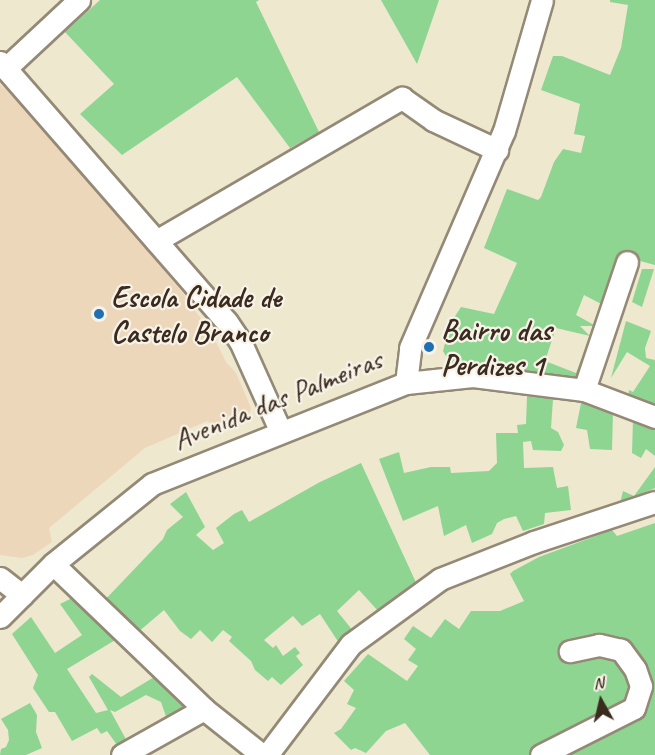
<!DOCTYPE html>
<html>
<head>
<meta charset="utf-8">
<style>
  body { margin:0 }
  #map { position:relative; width:655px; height:755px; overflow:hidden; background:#eee8cf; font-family:Caveat,sans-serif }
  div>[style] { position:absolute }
  .built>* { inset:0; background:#edd7bb }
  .green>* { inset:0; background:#8dd591 }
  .roads { filter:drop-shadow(2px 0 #948976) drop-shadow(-2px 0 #948976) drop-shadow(0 2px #948976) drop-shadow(0 -2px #948976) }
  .minor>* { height:21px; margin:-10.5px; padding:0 10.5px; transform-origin:10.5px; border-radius:10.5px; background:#fff }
  .dots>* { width:16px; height:16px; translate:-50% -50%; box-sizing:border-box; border:3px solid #f7f3e8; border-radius:50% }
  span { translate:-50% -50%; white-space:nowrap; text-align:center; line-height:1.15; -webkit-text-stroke:4.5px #f7f3e8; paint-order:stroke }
  .poi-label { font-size:30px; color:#3b2a1e; font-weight:700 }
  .left { translate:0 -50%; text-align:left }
  .street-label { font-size:30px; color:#3b2a1e }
  .north { position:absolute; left:571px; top:671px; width:60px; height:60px; -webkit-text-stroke:4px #f7f3e8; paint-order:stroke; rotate:352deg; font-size:16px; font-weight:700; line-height:24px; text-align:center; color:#3b2a1e }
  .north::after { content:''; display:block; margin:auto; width:21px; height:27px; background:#3b2a1e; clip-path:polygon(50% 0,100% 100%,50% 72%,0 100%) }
</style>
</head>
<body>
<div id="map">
  <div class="built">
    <div style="clip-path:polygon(0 84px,39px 123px,182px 292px,213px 336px,226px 362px,236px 373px,251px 408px,248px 420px,220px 431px,207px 421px,145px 448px,49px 528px,52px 542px,33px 555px,22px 558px,0 555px)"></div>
  </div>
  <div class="green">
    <div style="clip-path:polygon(100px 0,259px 0,256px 2px,319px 132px,290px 148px,237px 77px,122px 155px,80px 114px,114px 84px,65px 32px)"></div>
    <div style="clip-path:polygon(381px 0,439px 0,417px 64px)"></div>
    <div style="clip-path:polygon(evenodd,610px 0,655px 0,655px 265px,621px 256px,605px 306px,584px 295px,576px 315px,596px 326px,580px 326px,590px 336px,596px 336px,585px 376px,574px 380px,454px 370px,443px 351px,450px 324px,461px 307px,494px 314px,517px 263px,484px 248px,507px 189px,538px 200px,541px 197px,554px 162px,563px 149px,581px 153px,585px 136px,574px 134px,580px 104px,541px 90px,553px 56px,562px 56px,610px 75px,621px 48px,628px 5px,610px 2px,610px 0,556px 328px,590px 336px,576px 373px,545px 361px,556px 328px)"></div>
    <div style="clip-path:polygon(642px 269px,654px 269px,642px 307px,632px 302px)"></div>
    <div style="clip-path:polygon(626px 321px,651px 331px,645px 348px,646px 358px,655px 360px,655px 409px,628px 397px,629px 390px,633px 392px,650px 366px,627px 352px,611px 378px)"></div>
    <div style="clip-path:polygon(527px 396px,553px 399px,551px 428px,558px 432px,564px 445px,561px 451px,533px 450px,531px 441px,523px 442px,524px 468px,553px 467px,557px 488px,568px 486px,571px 510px,545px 513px,544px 524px,523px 531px,516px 516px,504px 519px,497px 523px,492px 534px,472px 543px,466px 525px,444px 536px,438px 506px,403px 521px,379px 459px,399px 452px,404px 473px,431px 467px,450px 467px,451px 473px,489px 471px,497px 463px,496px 433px,518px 433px,517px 425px,526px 424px)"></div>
    <div style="clip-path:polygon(581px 403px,613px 412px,612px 450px,590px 449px,587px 430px,576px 428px)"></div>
    <div style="clip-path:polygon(633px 420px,655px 430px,655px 456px,646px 449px,641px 458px,632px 453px)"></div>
    <div style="clip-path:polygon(361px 463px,419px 589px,379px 612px,359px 590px,337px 611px,354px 632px,341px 646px,320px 614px,302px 626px,293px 616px,264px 640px,273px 648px,276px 645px,283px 656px,295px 647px,300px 653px,296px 656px,303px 665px,281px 685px,272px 677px,268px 681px,255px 670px,251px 661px,229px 641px,232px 637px,223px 630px,212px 642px,200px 630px,191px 639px,180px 631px,164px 610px,137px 633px,102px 603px,163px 539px,167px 530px,183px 517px,170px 504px,186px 492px,205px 527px,196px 535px,213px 550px,224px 543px,216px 528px,234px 514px,242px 510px,249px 522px,320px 482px)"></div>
    <div style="clip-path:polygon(655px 467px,655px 488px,620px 503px,623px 491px,634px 496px)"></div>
    <div style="clip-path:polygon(655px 523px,655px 755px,430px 755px,405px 723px,386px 731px,366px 753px,355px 748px,351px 750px,334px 733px,341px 729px,356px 708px,347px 704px,354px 690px,344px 681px,368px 654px,407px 681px,418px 666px,408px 660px,416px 649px,404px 639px,413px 626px,431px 638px,445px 619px,459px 629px,471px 611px,500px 611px,524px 601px,510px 574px,513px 571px,539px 557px,612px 530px,617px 536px)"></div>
    <div style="clip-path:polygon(72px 598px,117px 639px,67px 669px,96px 713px,108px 710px,89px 677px,92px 674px,121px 697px,156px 676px,177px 700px,189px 705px,170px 728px,161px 702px,146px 695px,115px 712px,110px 710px,128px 743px,120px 749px,107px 731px,101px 734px,97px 728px,72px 741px,55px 712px,49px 712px,33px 688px,38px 675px,12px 634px,31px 617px,55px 653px,82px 635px,60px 604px)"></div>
    <div style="clip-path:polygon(30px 703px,37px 715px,36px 732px,42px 748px,26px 755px,0 755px,1px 749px,6px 747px,9px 740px,8px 730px,1px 719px)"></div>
  </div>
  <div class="roads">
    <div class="minor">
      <div style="left:0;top:62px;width:345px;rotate:48.9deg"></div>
      <div style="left:227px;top:322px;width:23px;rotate:56deg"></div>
      <div style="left:240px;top:341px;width:98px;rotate:65.8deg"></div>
      <div style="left:6px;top:68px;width:100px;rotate:-43deg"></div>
      <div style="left:156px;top:241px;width:285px;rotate:-30.2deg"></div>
      <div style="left:402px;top:98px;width:38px;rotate:35deg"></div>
      <div style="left:433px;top:120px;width:71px;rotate:25.1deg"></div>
      <div style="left:406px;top:383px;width:35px;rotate:-83deg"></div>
      <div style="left:410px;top:348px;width:236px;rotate:-66.6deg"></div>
      <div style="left:504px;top:131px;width:136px;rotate:-73.8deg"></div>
      <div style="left:584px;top:390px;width:135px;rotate:-71.4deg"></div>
      <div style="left:53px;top:564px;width:209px;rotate:43.8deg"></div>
      <div style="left:204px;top:709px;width:74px;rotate:38.4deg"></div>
      <div style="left:0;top:578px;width:28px;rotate:38deg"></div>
      <div style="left:0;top:617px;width:75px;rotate:-45deg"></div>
      <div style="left:53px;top:564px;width:127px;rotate:-38.9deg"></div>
      <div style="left:152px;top:484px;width:273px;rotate:-21.7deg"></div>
      <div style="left:406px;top:383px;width:67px;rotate:-6deg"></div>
      <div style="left:473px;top:376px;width:112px;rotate:7.2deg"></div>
      <div style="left:584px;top:390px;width:76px;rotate:20.8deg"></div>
      <div style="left:122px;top:755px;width:94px;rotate:-29.3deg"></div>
      <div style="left:267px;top:755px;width:139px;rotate:-52.9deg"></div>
      <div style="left:351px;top:644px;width:110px;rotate:-36.1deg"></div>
      <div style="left:440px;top:579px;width:101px;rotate:-21.5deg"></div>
      <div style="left:534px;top:542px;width:127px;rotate:-18.3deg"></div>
      <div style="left:541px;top:755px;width:104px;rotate:-26.8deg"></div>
      <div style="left:634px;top:708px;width:23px;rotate:-72deg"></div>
      <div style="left:641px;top:686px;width:18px;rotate:-109deg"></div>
      <div style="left:635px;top:669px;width:24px;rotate:-126deg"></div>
      <div style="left:621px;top:650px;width:23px;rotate:-167deg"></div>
      <div style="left:599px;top:645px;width:30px;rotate:168deg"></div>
    </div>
  </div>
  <div class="dots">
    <div style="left:99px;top:314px;background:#1f6fb2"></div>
    <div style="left:429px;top:347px;background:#1f6fb2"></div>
  </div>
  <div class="poi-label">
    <span class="left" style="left:111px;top:314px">Escola Cidade de<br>Castelo Branco</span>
    <span class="left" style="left:441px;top:347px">Bairro das<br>Perdizes 1</span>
  </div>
  <div class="street-label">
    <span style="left:277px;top:399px;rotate:-22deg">Avenida das Palmeiras</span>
  </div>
  <div class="north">N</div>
</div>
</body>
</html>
